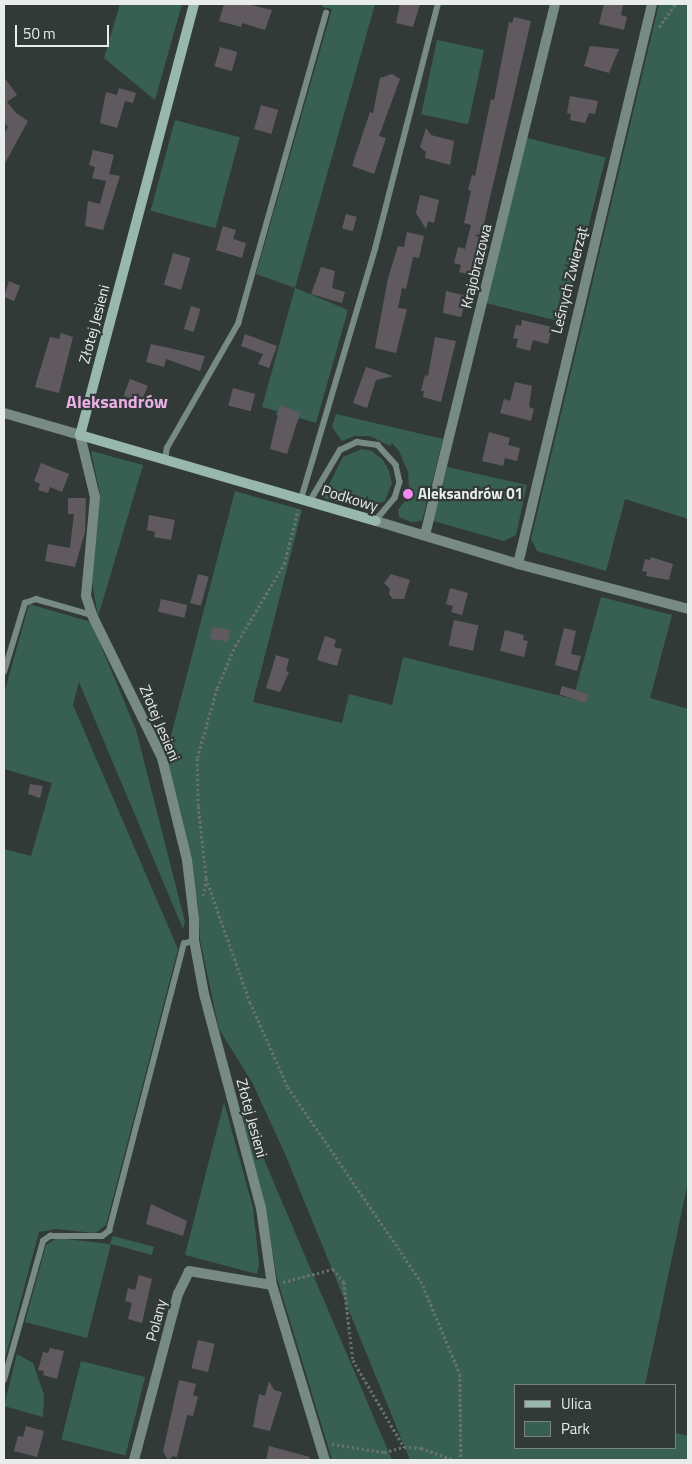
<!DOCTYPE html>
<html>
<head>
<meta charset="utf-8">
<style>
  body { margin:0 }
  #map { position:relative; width:692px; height:1464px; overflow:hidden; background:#323a37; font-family:"Titillium Web",sans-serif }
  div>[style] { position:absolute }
  .green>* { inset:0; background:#376052; transform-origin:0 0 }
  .building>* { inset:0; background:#605a60; transform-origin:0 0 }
  .path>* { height:2.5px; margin-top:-1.25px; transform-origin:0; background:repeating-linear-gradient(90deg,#69716e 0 2.5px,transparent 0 5px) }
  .lane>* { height:5.5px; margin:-2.75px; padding:0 2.75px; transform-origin:2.75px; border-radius:2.75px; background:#778a83 }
  .street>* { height:10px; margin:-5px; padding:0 5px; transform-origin:5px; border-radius:5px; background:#778a83 }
  .secondary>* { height:10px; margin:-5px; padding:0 5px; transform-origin:5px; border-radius:5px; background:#99b8ad }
  .dots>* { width:14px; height:14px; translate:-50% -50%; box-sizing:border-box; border:2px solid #323a37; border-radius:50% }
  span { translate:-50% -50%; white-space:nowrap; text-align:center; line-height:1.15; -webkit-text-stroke:4.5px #323a37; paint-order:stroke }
  .street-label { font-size:15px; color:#e8edeb }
  .poi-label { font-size:15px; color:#e8edeb; font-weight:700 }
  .left { translate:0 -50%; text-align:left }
  .quarter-label { font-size:18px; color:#e9aee6; font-weight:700 }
  .frame { position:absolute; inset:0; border:5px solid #e8edeb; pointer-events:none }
  .legend { position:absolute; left:514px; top:1384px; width:162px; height:65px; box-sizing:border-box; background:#323a37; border:1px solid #7b827f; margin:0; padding:6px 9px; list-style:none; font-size:15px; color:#e8edeb }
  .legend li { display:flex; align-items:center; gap:10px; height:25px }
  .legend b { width:25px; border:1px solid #7b827f }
  .scale { position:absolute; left:15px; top:25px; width:94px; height:22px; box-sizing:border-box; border:2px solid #e8edeb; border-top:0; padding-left:6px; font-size:15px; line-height:18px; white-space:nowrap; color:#e8edeb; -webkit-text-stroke:4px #323a37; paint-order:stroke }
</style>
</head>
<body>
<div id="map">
  <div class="green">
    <div style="clip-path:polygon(120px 4px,182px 4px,155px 100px,104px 58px)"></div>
    <div style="clip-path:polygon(323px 4px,375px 4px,295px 288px,348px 310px,316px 423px,299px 418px,297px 422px,276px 415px,277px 411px,262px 407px,295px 288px,256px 274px,332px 9px,322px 7px)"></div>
    <div style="clip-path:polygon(659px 4px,688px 4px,688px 519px,625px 499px,606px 571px,537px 551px,531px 539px)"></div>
    <div style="left:437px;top:40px;width:48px;height:76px;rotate:12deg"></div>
    <div style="left:175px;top:120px;width:67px;height:94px;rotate:15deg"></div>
    <div style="left:527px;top:138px;width:81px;height:170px;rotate:14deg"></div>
    <div style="clip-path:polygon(336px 414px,443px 439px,422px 521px,411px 522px,399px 517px,398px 510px,404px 502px,408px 502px,412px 490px,409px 489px,408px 472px,399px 451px,392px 443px,390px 446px,370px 436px,354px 436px,342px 441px,332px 427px)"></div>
    <div style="clip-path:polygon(362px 449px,372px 451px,383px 460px,389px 471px,392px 483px,385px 501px,367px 509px,322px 498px,343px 457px)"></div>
    <div style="clip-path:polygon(91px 451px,143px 465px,98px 617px,92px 581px,100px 494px)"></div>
    <div style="clip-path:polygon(447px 467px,527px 485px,516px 535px,504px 541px,433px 521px)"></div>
    <div style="clip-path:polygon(235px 491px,302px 510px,253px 702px,342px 723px,349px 694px,392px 705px,403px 657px,573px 699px,601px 597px,672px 615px,650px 698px,688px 709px,688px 1182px,645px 1385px,516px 1385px,516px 1448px,676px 1448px,676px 1433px,688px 1436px,688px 1460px,410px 1460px,285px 1154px,253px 1084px,219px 1029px,200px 940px,198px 904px,166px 755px)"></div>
    <div style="clip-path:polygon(29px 604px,91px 622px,136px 730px,185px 922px,183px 929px,79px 682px,73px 705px,178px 949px,106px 1225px,95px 1233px,56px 1229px,39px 1232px,4px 1363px,4px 849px,31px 856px,52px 783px,4px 769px,4px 694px)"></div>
    <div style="clip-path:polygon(224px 1102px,253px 1208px,259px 1264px,257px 1274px,185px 1255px)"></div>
    <div style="clip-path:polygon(240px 1111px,251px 1129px,392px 1460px,332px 1460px,277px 1278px,266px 1214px)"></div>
    <div style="clip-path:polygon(113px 1236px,154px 1247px,152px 1255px,111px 1244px,87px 1338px,25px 1322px,46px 1245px,57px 1238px,110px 1244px)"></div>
    <div style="clip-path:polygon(17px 1354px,33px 1363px,44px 1395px,43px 1417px,4px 1406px)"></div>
    <div style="left:81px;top:1361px;width:66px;height:81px;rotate:14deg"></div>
  </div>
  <div class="building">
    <div style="clip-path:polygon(224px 4px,247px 4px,272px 10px,265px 30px,242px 23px,241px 27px,219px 21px)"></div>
    <div style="clip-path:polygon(400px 4px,420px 4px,413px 27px,396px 23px)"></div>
    <div style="clip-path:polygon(604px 4px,623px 5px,621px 15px,627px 17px,624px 30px,599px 24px)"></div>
    <div style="clip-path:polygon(514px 17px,531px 21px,472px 275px,459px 272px,461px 265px,454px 263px,458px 247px,465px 249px,471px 225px,464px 223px,471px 191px,468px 190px,472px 175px,475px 176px,491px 99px,494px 100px,509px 22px,512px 23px)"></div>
    <div style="clip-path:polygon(590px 46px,619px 49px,609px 73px,584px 66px)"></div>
    <div style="left:220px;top:47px;width:18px;height:20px;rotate:16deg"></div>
    <div style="clip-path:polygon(392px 74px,400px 79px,379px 136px,386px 138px,374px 174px,352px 166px,370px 112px,373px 113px,380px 78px)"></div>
    <div style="clip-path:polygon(4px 77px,17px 95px,7px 102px,16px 113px,28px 121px,4px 165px,4px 134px,8px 127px,4px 122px)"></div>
    <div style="clip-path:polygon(119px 88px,136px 93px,133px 103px,125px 101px,117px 128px,100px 123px,106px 92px,117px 95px)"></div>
    <div style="clip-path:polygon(570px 96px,598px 101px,595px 114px,589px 113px,585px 123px,570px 120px,571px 114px,567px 113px)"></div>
    <div style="left:261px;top:105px;width:18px;height:25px;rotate:16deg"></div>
    <div style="clip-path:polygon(426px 128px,431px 135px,454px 141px,450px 165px,425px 158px,426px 152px,420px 147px)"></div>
    <div style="clip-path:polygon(93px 150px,114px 155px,109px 174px,120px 176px,103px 230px,85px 226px,88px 201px,100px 204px,106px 181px,92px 178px,95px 167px,89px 165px)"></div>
    <div style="clip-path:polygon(420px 195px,439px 200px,434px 223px,428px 221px,426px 229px,416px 213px)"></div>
    <div style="left:346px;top:214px;width:11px;height:15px;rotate:15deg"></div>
    <div style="clip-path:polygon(223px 226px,236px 230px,233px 239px,246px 243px,242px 258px,216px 250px)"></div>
    <div style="clip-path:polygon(407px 232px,424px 236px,419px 258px,413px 257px,406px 289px,402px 288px,398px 308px,407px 309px,396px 353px,375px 348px,388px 278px,398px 246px,404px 247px)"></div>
    <div style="left:173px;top:253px;width:18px;height:33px;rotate:16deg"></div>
    <div style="clip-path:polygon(321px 267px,335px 271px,332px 288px,345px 292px,342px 303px,311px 294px)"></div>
    <div style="clip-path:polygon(9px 281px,20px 286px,14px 301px,4px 297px)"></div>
    <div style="clip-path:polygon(446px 291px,467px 296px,461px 317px,443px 313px)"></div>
    <div style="left:191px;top:306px;width:10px;height:24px;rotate:17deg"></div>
    <div style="clip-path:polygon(522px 320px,552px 327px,548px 344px,533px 340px,530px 351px,516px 347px,518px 339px,513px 338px,516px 325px,521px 326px)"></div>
    <div style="clip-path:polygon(61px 333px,73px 337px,59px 393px,35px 387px,50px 337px,59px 339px)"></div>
    <div style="clip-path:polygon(245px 334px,277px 346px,269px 368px,258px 364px,263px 354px,241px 346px)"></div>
    <div style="clip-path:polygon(435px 337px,456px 341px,441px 402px,423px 397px,424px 391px,421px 391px,425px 375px,428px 376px)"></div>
    <div style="clip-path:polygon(151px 344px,205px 356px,200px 371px,166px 359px,164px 367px,146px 362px)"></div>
    <div style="clip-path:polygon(366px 367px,393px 376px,376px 380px,367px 408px,353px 403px)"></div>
    <div style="left:130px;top:379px;width:19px;height:18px;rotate:21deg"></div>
    <div style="clip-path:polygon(515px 382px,532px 386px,529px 407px,534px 409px,531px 421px,500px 413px,504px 399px,510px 401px)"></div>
    <div style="left:233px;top:388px;width:23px;height:18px;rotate:15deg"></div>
    <div style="clip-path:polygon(280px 405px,300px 413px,287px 454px,270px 449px)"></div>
    <div style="clip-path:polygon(489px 432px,510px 438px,508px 445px,520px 448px,517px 461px,505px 458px,503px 466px,482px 461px)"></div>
    <div style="clip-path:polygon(41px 463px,69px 474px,62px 492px,50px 487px,48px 493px,38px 490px,40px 484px,34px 481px)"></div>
    <div style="clip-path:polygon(68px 498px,86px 498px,85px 532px,75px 567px,45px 561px,48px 544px,70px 548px,74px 514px,68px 514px)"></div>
    <div style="clip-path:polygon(149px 515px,175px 520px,171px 540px,154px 537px,155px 532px,147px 530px)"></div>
    <div style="clip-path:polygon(651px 557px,673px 564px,669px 580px,646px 576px,647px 572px,642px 571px,645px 559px,650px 560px)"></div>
    <div style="left:198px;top:574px;width:11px;height:30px;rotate:15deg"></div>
    <div style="clip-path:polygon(391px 574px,410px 580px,404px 599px,393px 599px,389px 594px,390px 589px,384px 583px)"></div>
    <div style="clip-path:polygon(450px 588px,468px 593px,462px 615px,451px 612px,453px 606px,446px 604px)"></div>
    <div style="left:161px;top:599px;width:27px;height:13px;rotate:13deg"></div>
    <div style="left:454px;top:620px;width:25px;height:26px;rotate:12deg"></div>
    <div style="left:212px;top:627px;width:18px;height:12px;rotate:9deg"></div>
    <div style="clip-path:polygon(564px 628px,576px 631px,571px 654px,581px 656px,577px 671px,555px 665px)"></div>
    <div style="clip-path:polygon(505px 630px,524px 635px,523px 640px,528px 641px,524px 657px,500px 651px)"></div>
    <div style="clip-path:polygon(325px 636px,336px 640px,334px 647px,342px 649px,337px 666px,317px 660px)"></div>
    <div style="clip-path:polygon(276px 655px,289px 659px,286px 671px,289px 672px,280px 692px,266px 688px)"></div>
    <div style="left:562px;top:686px;width:28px;height:9px;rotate:17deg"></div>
    <div style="clip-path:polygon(30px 784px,43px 786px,40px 798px,28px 794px)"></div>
    <div style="clip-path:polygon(151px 1204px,187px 1221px,183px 1236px,146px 1224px)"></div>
    <div style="clip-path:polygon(139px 1275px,152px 1279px,142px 1323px,128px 1319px,132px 1303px,125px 1301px,128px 1288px,135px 1290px)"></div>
    <div style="left:198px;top:1340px;width:17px;height:29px;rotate:13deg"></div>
    <div style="clip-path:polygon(50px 1348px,64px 1351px,57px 1379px,43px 1375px,44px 1371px,38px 1370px,43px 1352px,48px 1353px)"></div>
    <div style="clip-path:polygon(179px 1380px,196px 1384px,193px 1395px,198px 1397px,193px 1416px,187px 1415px,177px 1457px,173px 1456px,168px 1460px,163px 1451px)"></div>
    <div style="clip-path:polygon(269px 1381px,274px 1390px,282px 1392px,270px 1431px,253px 1427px,259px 1394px,265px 1396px)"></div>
    <div style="clip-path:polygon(26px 1426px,44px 1431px,37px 1457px,14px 1451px,18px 1436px,23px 1437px)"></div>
    <div style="clip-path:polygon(269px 1446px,310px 1457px,309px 1460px,266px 1460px)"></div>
  </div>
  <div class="path">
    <div style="left:659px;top:27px;width:28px;rotate:-55deg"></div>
    <div style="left:206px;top:878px;width:132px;rotate:70.5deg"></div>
    <div style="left:250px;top:1002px;width:93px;rotate:65.9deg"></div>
    <div style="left:288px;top:1087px;width:235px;rotate:55.6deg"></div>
    <div style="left:421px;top:1281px;width:101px;rotate:67.2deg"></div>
    <div style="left:460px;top:1374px;width:86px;rotate:89.3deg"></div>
    <div style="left:203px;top:896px;width:18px;rotate:-81deg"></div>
    <div style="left:206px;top:878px;width:72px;rotate:-96.3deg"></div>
    <div style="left:198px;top:806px;width:48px;rotate:-91.2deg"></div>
    <div style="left:197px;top:758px;width:73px;rotate:-74.1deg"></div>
    <div style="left:217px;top:688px;width:46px;rotate:-66.8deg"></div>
    <div style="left:235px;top:646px;width:96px;rotate:-59.1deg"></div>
    <div style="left:284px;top:564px;width:56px;rotate:-75.5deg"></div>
    <div style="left:283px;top:1282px;width:52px;rotate:-14.6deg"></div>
    <div style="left:333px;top:1269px;width:17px;rotate:50deg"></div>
    <div style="left:344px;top:1282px;width:79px;rotate:83.4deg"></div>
    <div style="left:353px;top:1360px;width:101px;rotate:59.6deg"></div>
    <div style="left:332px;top:1444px;width:53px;rotate:8.7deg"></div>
    <div style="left:384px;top:1452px;width:21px;rotate:-14deg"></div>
    <div style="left:404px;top:1447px;width:17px;rotate:3deg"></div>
    <div style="left:421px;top:1448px;width:35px;rotate:20deg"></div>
  </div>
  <div class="lane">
    <div style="left:165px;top:460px;width:12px;rotate:-81deg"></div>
    <div style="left:167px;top:448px;width:143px;rotate:-60.2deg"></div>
    <div style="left:238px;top:324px;width:323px;rotate:-74.2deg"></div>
    <div style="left:301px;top:499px;width:261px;rotate:-73.5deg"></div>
    <div style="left:375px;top:249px;width:253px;rotate:-75.6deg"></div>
    <div style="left:310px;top:501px;width:59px;rotate:-59.5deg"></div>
    <div style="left:340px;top:450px;width:19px;rotate:-25deg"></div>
    <div style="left:357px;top:442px;width:21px;rotate:8deg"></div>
    <div style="left:378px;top:445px;width:27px;rotate:48deg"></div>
    <div style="left:396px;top:465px;width:17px;rotate:77deg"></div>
    <div style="left:400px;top:482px;width:17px;rotate:107deg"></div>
    <div style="left:395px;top:498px;width:30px;rotate:130deg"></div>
    <div style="left:4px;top:672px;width:72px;rotate:-73.1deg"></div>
    <div style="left:25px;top:603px;width:12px;rotate:-20deg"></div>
    <div style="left:36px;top:599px;width:58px;rotate:15.9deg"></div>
    <div style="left:4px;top:1380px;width:144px;rotate:-74.3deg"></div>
    <div style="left:43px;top:1241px;width:9px;rotate:-36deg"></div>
    <div style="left:50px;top:1236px;width:52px"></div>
    <div style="left:102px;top:1236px;width:9px;rotate:-36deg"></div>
    <div style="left:109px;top:1231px;width:297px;rotate:-75.4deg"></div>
    <div style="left:184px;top:944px;width:11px;rotate:-22deg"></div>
  </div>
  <div class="street">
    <div style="left:4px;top:413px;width:79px;rotate:16.1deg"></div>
    <div style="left:80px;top:435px;width:64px;rotate:76.4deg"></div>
    <div style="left:95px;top:497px;width:99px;rotate:95.2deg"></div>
    <div style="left:86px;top:596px;width:20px;rotate:72deg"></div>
    <div style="left:92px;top:615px;width:159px;rotate:63.9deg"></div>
    <div style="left:162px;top:758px;width:105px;rotate:76.2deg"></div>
    <div style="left:187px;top:860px;width:59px;rotate:83.2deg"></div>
    <div style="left:194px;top:919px;width:21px;rotate:90deg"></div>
    <div style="left:194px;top:940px;width:55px;rotate:79.5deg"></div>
    <div style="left:204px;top:994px;width:221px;rotate:75.1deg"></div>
    <div style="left:261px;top:1208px;width:78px;rotate:81.9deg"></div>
    <div style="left:272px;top:1285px;width:183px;rotate:73.2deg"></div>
    <div style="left:376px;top:521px;width:148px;rotate:16.8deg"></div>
    <div style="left:518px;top:564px;width:176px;rotate:14.8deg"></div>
    <div style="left:425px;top:535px;width:547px;rotate:-76.24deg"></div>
    <div style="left:518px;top:564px;width:576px;rotate:-76.54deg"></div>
    <div style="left:134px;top:1460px;width:172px;rotate:-75.2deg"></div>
    <div style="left:178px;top:1294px;width:25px;rotate:-64deg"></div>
    <div style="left:189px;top:1271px;width:84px;rotate:9.6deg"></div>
  </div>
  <div class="secondary">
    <div style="left:194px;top:4px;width:446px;rotate:104.8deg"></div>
    <div style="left:80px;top:435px;width:308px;rotate:16.2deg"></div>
  </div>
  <div class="dots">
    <div style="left:408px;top:494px;background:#f489f1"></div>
  </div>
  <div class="street-label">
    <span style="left:476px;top:266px;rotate:-76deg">Krajobrazowa</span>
    <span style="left:569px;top:280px;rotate:-76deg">Leśnych Zwierząt</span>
    <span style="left:94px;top:324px;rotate:-75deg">Złotej Jesieni</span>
    <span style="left:350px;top:498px;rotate:17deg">Podkowy</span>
    <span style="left:160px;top:723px;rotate:67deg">Złotej Jesieni</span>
    <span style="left:252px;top:1118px;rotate:75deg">Złotej Jesieni</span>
    <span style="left:156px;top:1320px;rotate:-75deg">Polany</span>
  </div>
  <div class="poi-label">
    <span class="left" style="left:418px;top:494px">Aleksandrów 01</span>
  </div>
  <div class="quarter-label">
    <span style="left:117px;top:402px">Aleksandrów</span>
  </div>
  <div class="frame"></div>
  <ul class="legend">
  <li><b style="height:6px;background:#99b8ad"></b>Ulica</li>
  <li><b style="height:14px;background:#376052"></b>Park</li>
  </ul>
  <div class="scale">50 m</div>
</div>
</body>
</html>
